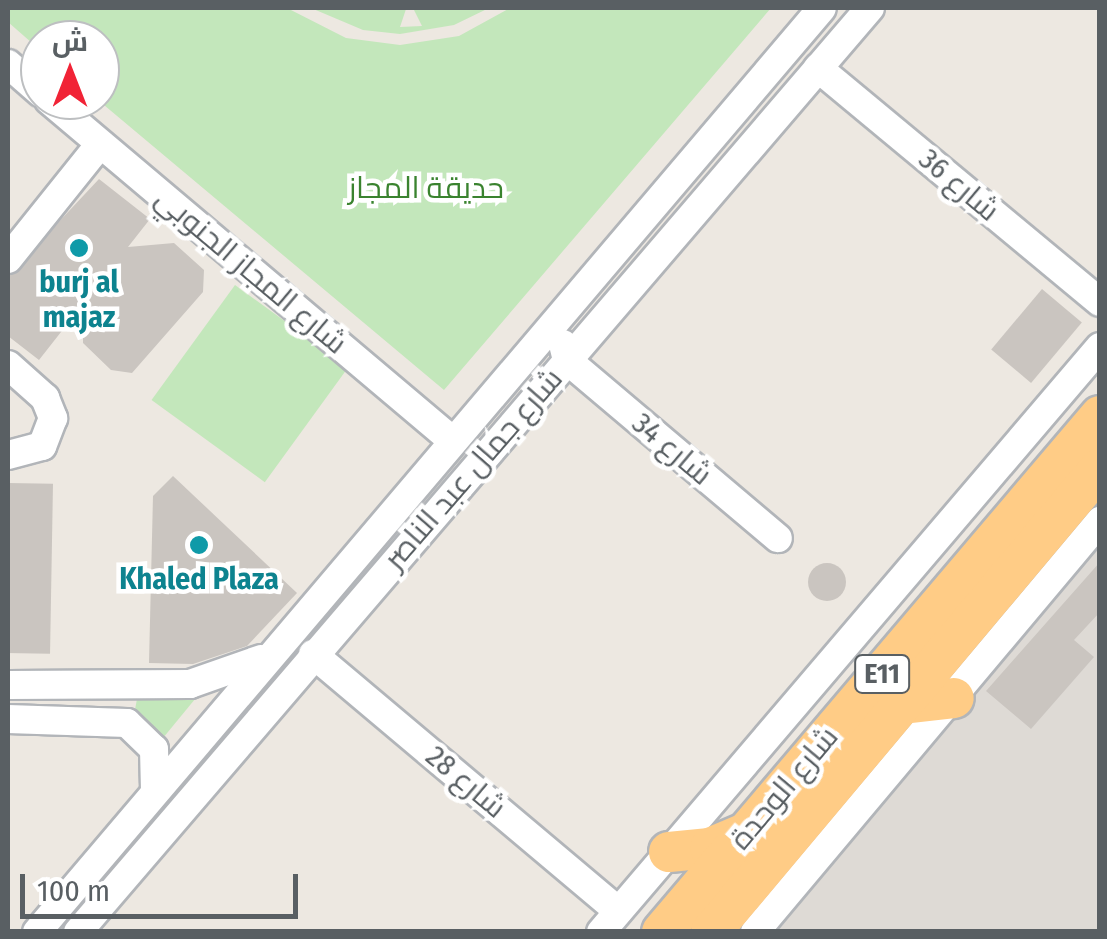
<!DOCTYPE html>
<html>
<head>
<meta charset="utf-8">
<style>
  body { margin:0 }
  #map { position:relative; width:1107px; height:939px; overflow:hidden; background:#ede8e1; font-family:"Fira Sans Condensed",Cairo,sans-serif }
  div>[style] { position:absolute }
  .industrial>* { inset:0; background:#dedad5 }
  .green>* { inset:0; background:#c3e7bb; transform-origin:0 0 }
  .building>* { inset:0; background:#cac5c0; transform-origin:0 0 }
  .round { border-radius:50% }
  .roads { filter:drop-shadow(2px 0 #b2b5b9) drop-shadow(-2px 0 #b2b5b9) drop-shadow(0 2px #b2b5b9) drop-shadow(0 -2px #b2b5b9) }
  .minor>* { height:28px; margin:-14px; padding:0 14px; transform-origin:14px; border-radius:14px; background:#fff }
  .highway>* { height:40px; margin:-20px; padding:0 20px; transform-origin:20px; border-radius:20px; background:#ffcc86 }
  .dots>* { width:28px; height:28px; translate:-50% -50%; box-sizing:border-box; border:5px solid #fff; border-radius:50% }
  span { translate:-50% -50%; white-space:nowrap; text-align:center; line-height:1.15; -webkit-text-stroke:9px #fff; paint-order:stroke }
  .shield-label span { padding:2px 8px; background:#fff; border:2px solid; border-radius:8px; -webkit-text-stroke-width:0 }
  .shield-label { font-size:28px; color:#595f63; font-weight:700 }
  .street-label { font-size:30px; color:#595f63 }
  .park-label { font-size:30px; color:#3a832f }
  .culture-label { font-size:30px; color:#0d838f; font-weight:700 }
  .frame { position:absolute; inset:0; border:10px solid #595f63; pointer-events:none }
  .north { position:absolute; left:20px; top:20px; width:100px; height:100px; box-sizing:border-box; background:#fff; border:2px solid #bdbfc1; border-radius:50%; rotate:0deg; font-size:28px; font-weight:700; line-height:40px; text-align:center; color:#595f63 }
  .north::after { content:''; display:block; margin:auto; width:35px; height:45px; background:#f12336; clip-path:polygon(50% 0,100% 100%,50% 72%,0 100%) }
  .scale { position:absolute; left:20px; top:874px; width:278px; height:45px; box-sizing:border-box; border:5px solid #595f63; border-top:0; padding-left:12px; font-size:30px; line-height:35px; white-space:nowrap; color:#595f63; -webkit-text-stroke:8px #fff; paint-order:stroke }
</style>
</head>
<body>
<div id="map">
  <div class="industrial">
    <div style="clip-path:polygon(1099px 493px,1099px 931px,729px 932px)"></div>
  </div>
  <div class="green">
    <div style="clip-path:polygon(8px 8px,287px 8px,346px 38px,400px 45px,459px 36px,510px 8px,771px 8px,444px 390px,98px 100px,100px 40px,40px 40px,40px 50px,8px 22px)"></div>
    <div style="clip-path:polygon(311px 8px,406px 9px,400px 27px,422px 26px,414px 10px,421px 8px,489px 8px,454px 25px,400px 34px,363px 30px)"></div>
    <div style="left:235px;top:285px;width:140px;height:142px;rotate:36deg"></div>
    <div style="clip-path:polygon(138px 693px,200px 693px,163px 738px,135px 710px)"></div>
  </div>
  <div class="building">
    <div style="clip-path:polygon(99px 179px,150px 219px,128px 247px,174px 243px,204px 270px,203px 292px,132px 373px,111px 370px,83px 343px,83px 304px,39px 360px,8px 336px,8px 276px)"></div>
    <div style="left:1042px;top:289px;width:52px;height:79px;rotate:40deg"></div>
    <div style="clip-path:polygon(173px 476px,297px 593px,247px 646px,193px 664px,149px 663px,153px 496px)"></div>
    <div style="left:8px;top:483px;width:45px;height:170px;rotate:1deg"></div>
    <div style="clip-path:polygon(1100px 562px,1100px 612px,1074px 640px,1094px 657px,1031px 729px,986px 691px)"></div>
    <div class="round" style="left:808px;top:563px;width:38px;height:38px"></div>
  </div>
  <div class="roads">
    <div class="minor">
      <div style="left:8px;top:64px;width:43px;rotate:41.2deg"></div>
      <div style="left:818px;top:68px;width:366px;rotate:39.7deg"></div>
      <div style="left:49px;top:100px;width:529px;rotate:40.17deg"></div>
      <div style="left:8px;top:259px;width:147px;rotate:-51.3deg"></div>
      <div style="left:563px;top:344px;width:16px;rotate:76deg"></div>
      <div style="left:567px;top:360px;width:276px;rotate:40.2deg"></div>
      <div style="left:8px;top:365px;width:50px;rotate:41.7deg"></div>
      <div style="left:45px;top:398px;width:22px;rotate:68deg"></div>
      <div style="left:53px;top:418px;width:30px;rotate:111deg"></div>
      <div style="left:42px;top:446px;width:35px;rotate:165deg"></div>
      <div style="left:313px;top:654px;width:399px;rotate:40.1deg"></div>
      <div style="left:8px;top:685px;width:182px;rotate:-0.3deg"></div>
      <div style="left:190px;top:684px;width:75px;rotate:-19.4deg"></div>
      <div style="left:8px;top:719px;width:119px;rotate:1.9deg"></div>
      <div style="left:127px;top:723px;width:37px;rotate:44deg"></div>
      <div style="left:154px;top:749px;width:42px;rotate:88.6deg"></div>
      <div style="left:37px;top:932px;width:1212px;rotate:-49.65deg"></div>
      <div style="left:78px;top:932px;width:1217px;rotate:-49.4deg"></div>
      <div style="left:601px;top:932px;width:769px;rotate:-49.54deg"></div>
      <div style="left:755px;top:932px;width:537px;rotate:-49.99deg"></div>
    </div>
    <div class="highway">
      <div style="left:903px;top:704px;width:51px;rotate:-6.7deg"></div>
      <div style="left:669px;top:852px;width:41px;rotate:-5.6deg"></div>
      <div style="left:710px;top:848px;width:36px;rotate:-23deg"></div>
      <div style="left:662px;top:932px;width:677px;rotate:-49.67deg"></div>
      <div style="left:711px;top:932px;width:605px;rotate:-50.02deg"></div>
    </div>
  </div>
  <div class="dots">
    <div style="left:79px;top:248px;background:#0f9aa8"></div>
    <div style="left:199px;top:545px;background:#0f9aa8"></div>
  </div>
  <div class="shield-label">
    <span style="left:882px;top:674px">E11</span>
  </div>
  <div class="street-label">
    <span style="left:959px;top:185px;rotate:40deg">شارع 36</span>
    <span style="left:251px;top:271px;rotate:40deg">شارع المجاز الجنوبي</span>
    <span style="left:672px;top:449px;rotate:40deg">شارع 34</span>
    <span style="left:473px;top:469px;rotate:-49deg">شارع جمال عبد الناصر</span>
    <span style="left:466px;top:782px;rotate:40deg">شارع 28</span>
    <span style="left:784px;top:788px;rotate:-50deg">شارع الوحدة</span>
  </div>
  <div class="park-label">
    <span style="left:426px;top:188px">حديقة المجاز</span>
  </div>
  <div class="culture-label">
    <span style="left:79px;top:299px">burj al<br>majaz</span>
    <span style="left:199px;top:579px">Khaled Plaza</span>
  </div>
  <div class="frame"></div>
  <div class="north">ش</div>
  <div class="scale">100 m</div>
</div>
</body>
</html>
